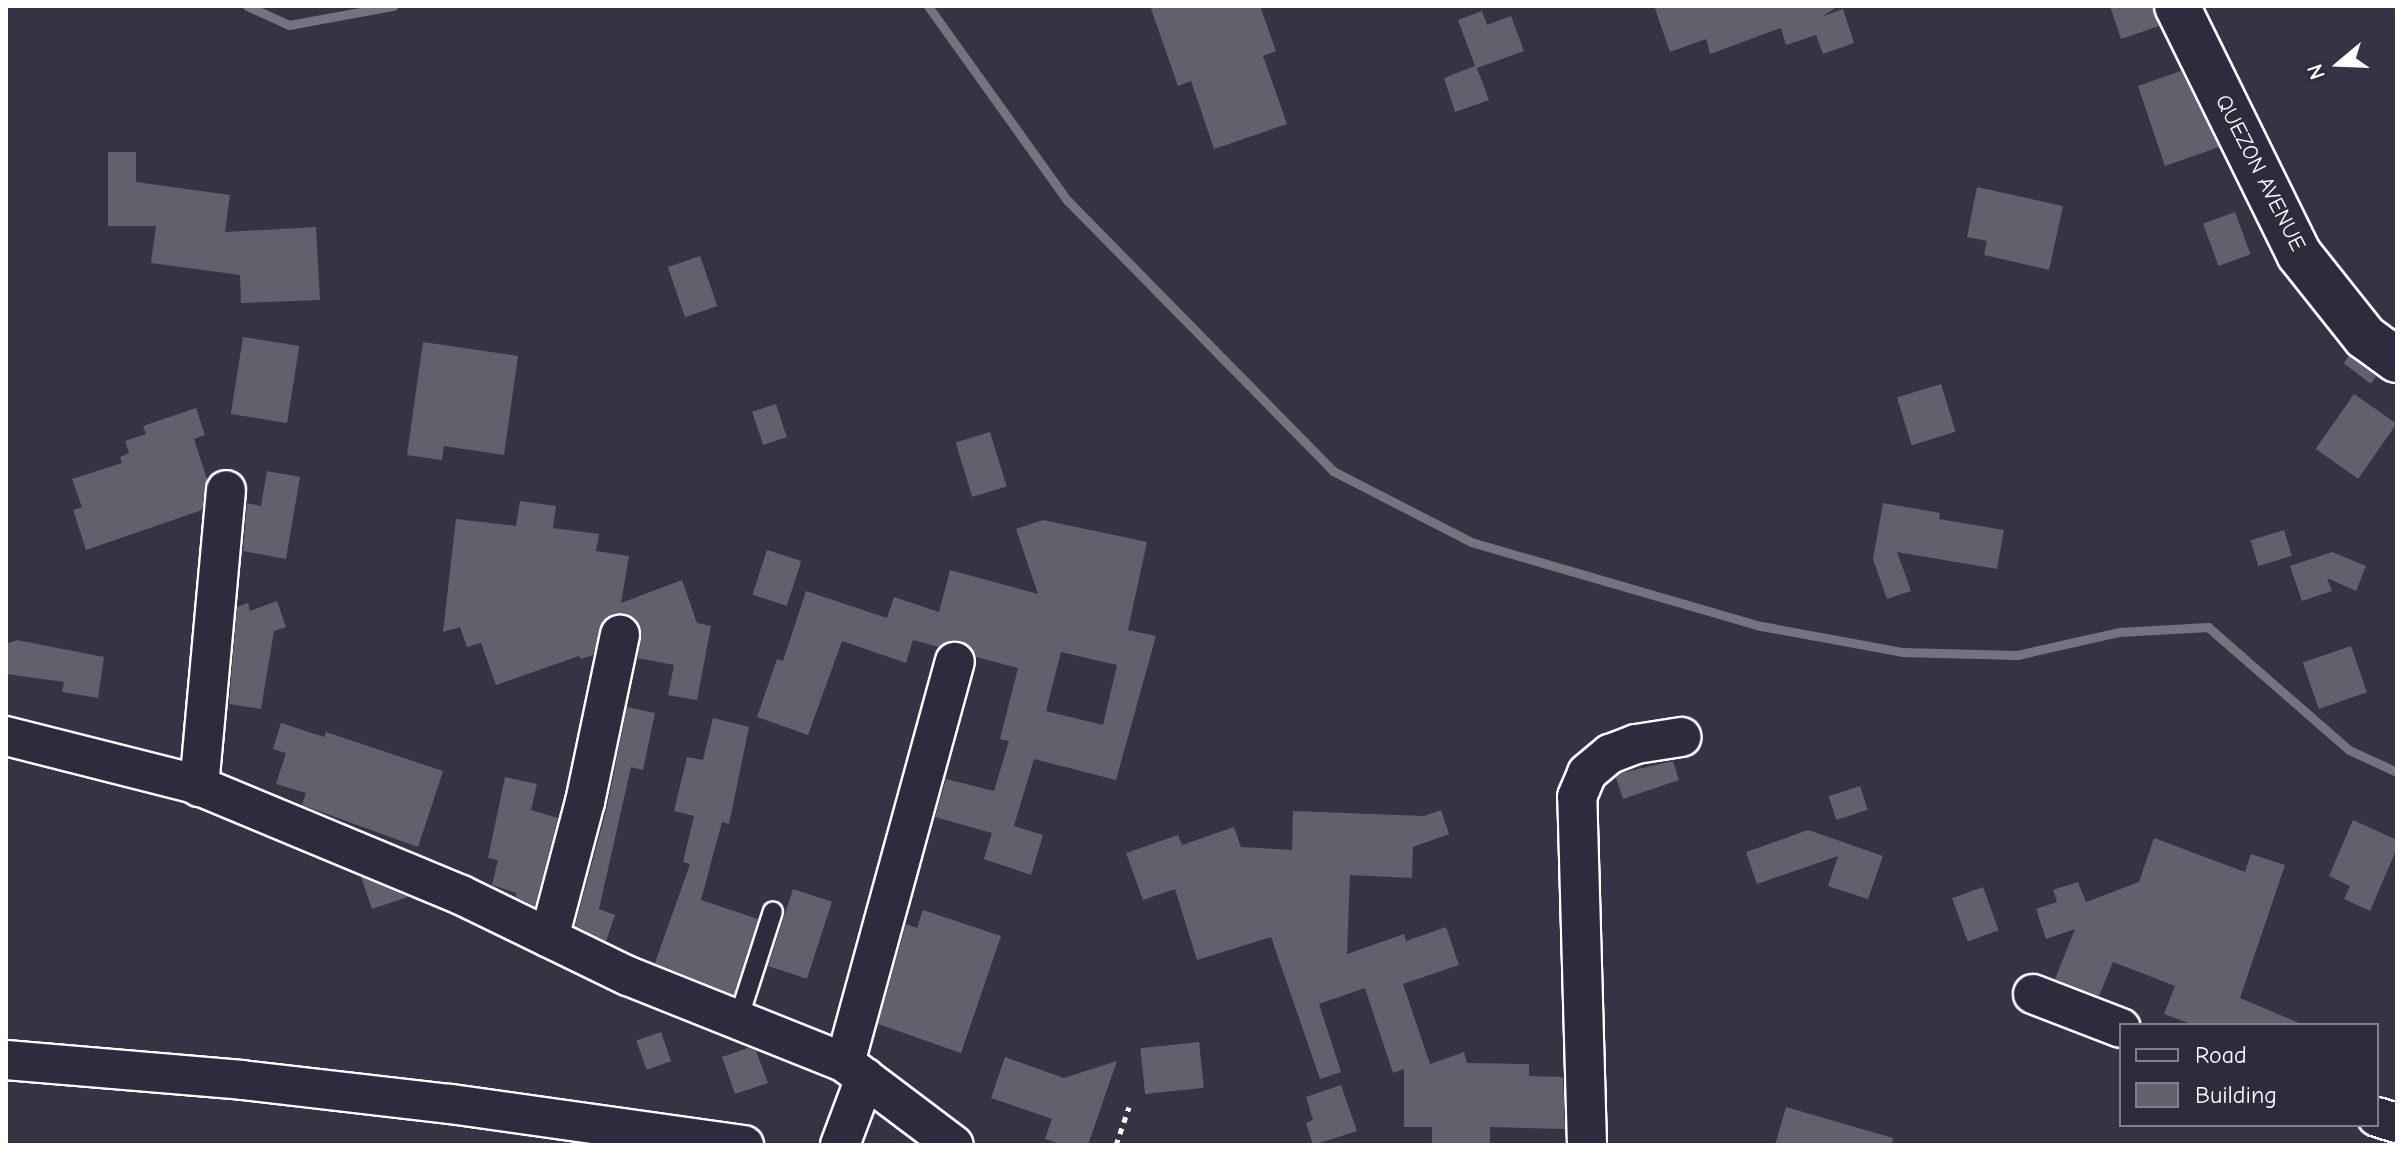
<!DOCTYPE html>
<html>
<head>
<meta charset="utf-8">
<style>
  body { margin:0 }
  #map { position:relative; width:2403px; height:1151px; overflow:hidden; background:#373345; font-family:"Comic Neue",sans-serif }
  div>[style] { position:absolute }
  .stream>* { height:9px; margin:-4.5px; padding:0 4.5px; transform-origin:4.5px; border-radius:4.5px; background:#76737f }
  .building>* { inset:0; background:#635f6d; transform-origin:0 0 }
  .path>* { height:5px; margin-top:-2.5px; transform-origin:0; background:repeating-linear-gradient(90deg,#fff 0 6px,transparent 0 12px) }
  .roads { filter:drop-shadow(2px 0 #fff) drop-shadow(-2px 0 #fff) drop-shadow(0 2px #fff) drop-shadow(0 -2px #fff) }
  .lane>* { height:18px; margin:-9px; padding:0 9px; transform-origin:9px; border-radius:9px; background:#2f2a3d }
  .street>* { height:38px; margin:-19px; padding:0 19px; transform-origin:19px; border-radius:19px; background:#2f2a3d }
  .secondary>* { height:44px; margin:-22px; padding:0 22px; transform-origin:22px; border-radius:22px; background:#2f2a3d }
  span { translate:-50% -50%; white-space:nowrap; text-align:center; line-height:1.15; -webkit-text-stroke:7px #2f2a3d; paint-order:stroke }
  .street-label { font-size:22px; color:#fff }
  .frame { position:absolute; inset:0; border:8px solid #fff; pointer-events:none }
  .legend { position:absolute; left:2119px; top:1023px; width:260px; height:104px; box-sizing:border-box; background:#2f2a3d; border:2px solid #827f8b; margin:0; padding:10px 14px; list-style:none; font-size:24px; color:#fff }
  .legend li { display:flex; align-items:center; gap:16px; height:40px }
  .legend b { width:40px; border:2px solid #827f8b }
  .north { position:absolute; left:2299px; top:24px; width:80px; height:80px; -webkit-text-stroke:6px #2f2a3d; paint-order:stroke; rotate:251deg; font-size:22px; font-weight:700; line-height:32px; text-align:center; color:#fff }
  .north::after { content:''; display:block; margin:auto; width:28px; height:36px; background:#fff; clip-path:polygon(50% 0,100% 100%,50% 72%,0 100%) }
</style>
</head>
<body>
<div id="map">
  <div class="stream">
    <div style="left:247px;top:6px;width:46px;rotate:24.3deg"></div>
    <div style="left:289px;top:25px;width:106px;rotate:-10.4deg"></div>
    <div style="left:928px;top:6px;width:239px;rotate:54.4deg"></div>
    <div style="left:1067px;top:200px;width:380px;rotate:45.5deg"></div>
    <div style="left:1333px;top:471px;width:155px;rotate:27.2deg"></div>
    <div style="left:1471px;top:542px;width:302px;rotate:16.2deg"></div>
    <div style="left:1761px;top:626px;width:143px;rotate:10.4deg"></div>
    <div style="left:1902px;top:652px;width:115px;rotate:1.5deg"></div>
    <div style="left:2017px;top:655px;width:105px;rotate:-12.7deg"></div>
    <div style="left:2119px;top:632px;width:89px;rotate:-3.2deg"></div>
    <div style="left:2208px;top:627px;width:187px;rotate:41.1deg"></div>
    <div style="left:2349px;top:750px;width:53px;rotate:24.6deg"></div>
  </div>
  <div class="building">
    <div style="clip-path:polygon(1150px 6px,1260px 6px,1276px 51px,1263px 56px,1287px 124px,1214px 149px,1191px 81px,1178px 86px)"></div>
    <div style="clip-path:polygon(1654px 6px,1834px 6px,1834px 9px,1821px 17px,1843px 9px,1854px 43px,1823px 54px,1816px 35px,1786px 45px,1781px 28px,1710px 54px,1706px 39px,1670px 52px)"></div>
    <div style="clip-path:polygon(2110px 6px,2152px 6px,2159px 26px,2121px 39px)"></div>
    <div style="clip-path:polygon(1482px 11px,1487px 25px,1511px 16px,1524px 51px,1477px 68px,1489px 100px,1455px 112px,1444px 78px,1475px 66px,1458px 20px)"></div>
    <div style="clip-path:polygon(2181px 71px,2219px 147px,2165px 166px,2138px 86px)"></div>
    <div style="clip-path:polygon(108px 152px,136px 152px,136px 182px,230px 195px,225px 232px,316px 227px,320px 300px,241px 303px,240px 275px,151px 263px,156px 226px,108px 226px)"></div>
    <div style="clip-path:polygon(1977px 187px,2063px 206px,2049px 270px,1984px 255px,1987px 241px,1967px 237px)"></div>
    <div style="left:2235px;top:212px;width:45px;height:34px;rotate:70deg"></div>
    <div style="left:700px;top:256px;width:53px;height:34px;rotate:71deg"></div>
    <div style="left:243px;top:337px;width:57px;height:78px;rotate:9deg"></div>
    <div style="clip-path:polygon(423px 342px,518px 356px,504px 455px,444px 446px,442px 460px,407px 455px)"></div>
    <div style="left:2349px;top:356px;width:34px;height:9px;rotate:37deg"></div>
    <div style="left:1941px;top:384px;width:50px;height:46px;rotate:73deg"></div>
    <div style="left:2354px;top:394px;width:52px;height:67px;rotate:35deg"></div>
    <div style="left:776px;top:404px;width:35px;height:25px;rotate:72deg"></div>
    <div style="clip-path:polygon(196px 408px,205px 435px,194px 439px,207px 479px,202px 510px,86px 550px,73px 510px,82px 507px,72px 479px,122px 463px,120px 457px,129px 453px,125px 441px,146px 434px,143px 426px)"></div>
    <div style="left:990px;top:432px;width:57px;height:36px;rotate:73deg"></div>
    <div style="clip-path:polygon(267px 471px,300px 477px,286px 559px,243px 551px,247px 503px,261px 506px)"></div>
    <div style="clip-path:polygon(520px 501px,556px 506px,553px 528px,599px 534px,596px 551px,629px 556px,621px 603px,682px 580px,697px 623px,711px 626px,697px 700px,668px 695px,674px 665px,638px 658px,641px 629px,635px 619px,625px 614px,612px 614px,603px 621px,593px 655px,581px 659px,579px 656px,496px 685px,481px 643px,467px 647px,460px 627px,443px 632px,456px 519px,516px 526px)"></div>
    <div style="clip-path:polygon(1883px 503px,1940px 513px,1939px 519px,2004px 530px,1997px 569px,1897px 552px,1911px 591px,1887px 599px,1873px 559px)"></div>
    <div style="clip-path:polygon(evenodd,1043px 520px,1147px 542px,1128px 630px,1156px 636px,1116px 780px,1034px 759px,1014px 826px,1043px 835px,1031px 875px,984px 859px,992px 833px,935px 817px,946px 779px,994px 791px,1009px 741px,1000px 739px,1018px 668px,976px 657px,971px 647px,960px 641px,949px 641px,939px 647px,913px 640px,906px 663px,842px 641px,808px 735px,757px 717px,777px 659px,783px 661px,806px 591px,887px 618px,894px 597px,939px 612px,950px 570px,1038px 594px,1016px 529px,1043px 520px,1061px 652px,1117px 665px,1103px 725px,1046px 711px,1061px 652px)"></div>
    <div style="left:2284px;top:530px;width:27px;height:35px;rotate:73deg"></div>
    <div style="left:767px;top:550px;width:36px;height:47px;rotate:18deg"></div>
    <div style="clip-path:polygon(2332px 552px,2366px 566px,2356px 591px,2327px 578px,2332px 591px,2302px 601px,2290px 566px)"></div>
    <div style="clip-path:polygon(277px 601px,286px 627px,274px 631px,261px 709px,229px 704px,237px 607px,248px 603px,250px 611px)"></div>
    <div style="clip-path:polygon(17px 640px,104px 657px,98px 698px,62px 692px,64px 682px,6px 674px,6px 644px)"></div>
    <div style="left:2351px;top:646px;width:49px;height:51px;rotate:71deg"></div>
    <div style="clip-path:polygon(627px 707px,655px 713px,643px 770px,631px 767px,599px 909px,615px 915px,606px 941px,575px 926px,607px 807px)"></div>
    <div style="clip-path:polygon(713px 718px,749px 727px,729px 824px,722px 822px,701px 900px,758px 919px,734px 995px,655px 963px,690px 864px,683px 862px,694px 816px,674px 811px,687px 757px,703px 760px)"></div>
    <div style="clip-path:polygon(281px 723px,324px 737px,326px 732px,443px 771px,418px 847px,302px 805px,306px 793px,276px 784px,286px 753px,273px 749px)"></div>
    <div style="clip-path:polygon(1673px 761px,1679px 780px,1623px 799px,1616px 778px,1621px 773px)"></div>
    <div style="clip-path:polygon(505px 777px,537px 784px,531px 810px,558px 818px,535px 906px,516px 897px,516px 893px,492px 885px,498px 860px,488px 858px)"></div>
    <div style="left:1860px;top:786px;width:25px;height:33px;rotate:72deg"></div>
    <div style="clip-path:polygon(1441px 810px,1449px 834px,1413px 847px,1412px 878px,1350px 875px,1347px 954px,1404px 934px,1406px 941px,1446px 927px,1459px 965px,1403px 984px,1430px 1064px,1464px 1052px,1467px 1063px,1529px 1064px,1529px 1076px,1563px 1077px,1565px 1129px,1490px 1127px,1490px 1145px,1432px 1145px,1432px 1127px,1404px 1127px,1404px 1069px,1393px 1073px,1365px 988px,1319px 1004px,1341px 1072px,1320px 1079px,1271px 937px,1197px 960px,1175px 889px,1143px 900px,1126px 853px,1178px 835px,1182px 845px,1234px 827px,1241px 847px,1292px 850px,1293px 811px,1424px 816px)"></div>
    <div style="clip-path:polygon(2353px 820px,2397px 840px,2397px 848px,2370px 911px,2344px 899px,2350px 886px,2329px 876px)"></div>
    <div style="clip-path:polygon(1808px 830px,1883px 856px,1868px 899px,1828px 886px,1838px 856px,1757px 884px,1746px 852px)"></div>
    <div style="clip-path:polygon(2154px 838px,2245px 872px,2251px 854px,2285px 865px,2240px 998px,2304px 1025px,2194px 1025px,2164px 1014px,2175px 986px,2113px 962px,2099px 996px,2055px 979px,2075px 929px,2046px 939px,2036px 909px,2057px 902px,2053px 890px,2078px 882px,2086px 902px,2139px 882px)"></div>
    <div style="clip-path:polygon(361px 877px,408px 897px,372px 909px)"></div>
    <div style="left:1983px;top:887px;width:46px;height:33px;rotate:70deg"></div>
    <div style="left:793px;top:889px;width:41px;height:81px;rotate:18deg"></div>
    <div style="clip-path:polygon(923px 910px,1001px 936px,961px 1053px,878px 1024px,906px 924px,917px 928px)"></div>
    <div style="left:661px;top:1032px;width:31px;height:26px;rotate:71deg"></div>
    <div style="left:1199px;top:1042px;width:46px;height:59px;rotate:84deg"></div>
    <div style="clip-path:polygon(748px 1048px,756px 1051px,768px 1083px,735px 1094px,722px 1057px)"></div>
    <div style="clip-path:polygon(1005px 1057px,1064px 1078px,1117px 1061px,1088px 1145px,1064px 1145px,1045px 1139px,1052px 1119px,991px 1098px)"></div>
    <div style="clip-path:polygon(1341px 1085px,1357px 1131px,1313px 1145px,1306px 1123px,1313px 1120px,1306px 1097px)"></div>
    <div style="clip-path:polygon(1786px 1107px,1893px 1138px,1892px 1145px,1775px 1145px)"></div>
  </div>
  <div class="path">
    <div style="left:1116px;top:1145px;width:40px;rotate:-71.1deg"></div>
  </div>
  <div class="roads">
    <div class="lane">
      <div style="left:738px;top:1020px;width:114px;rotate:-72.2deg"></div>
    </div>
    <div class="street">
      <div style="left:6px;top:736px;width:192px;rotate:14.2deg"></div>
      <div style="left:192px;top:783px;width:291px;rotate:22.6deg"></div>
      <div style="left:461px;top:895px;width:186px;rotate:25.9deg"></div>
      <div style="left:628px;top:976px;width:234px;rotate:21.8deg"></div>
      <div style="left:845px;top:1063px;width:136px;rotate:37deg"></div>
      <div style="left:199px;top:787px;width:298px;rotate:-84.8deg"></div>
      <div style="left:549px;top:938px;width:141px;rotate:-75.2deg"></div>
      <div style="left:585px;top:802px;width:171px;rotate:-78.2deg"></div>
      <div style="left:2033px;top:994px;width:94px;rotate:21.1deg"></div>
      <div style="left:6px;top:1060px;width:237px;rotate:4.8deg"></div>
      <div style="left:242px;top:1080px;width:210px;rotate:6.6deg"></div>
      <div style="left:451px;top:1104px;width:296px;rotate:8deg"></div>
      <div style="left:845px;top:1063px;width:416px;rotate:-74.7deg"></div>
      <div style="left:2377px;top:1117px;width:21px;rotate:17deg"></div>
      <div style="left:840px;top:1145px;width:72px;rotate:-69.5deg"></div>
      <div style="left:1587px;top:1145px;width:348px;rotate:-91.6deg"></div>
      <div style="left:1577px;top:797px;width:26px;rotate:-67deg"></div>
      <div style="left:1587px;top:773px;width:30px;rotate:-40deg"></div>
      <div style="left:1610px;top:754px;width:28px;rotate:-21deg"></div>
      <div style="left:1636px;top:744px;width:46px;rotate:-8.8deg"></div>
    </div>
    <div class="secondary">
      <div style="left:2177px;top:6px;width:276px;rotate:63.8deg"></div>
      <div style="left:2299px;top:254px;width:106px;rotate:51.5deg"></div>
      <div style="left:2365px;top:337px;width:39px;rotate:36deg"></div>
    </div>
  </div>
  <div class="street-label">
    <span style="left:2260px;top:173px;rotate:63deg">QUEZON AVENUE</span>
  </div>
  <div class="frame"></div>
  <ul class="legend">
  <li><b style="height:10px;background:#2f2a3d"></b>Road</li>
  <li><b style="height:22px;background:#635f6d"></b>Building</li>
  </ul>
  <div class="north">N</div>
</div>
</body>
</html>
